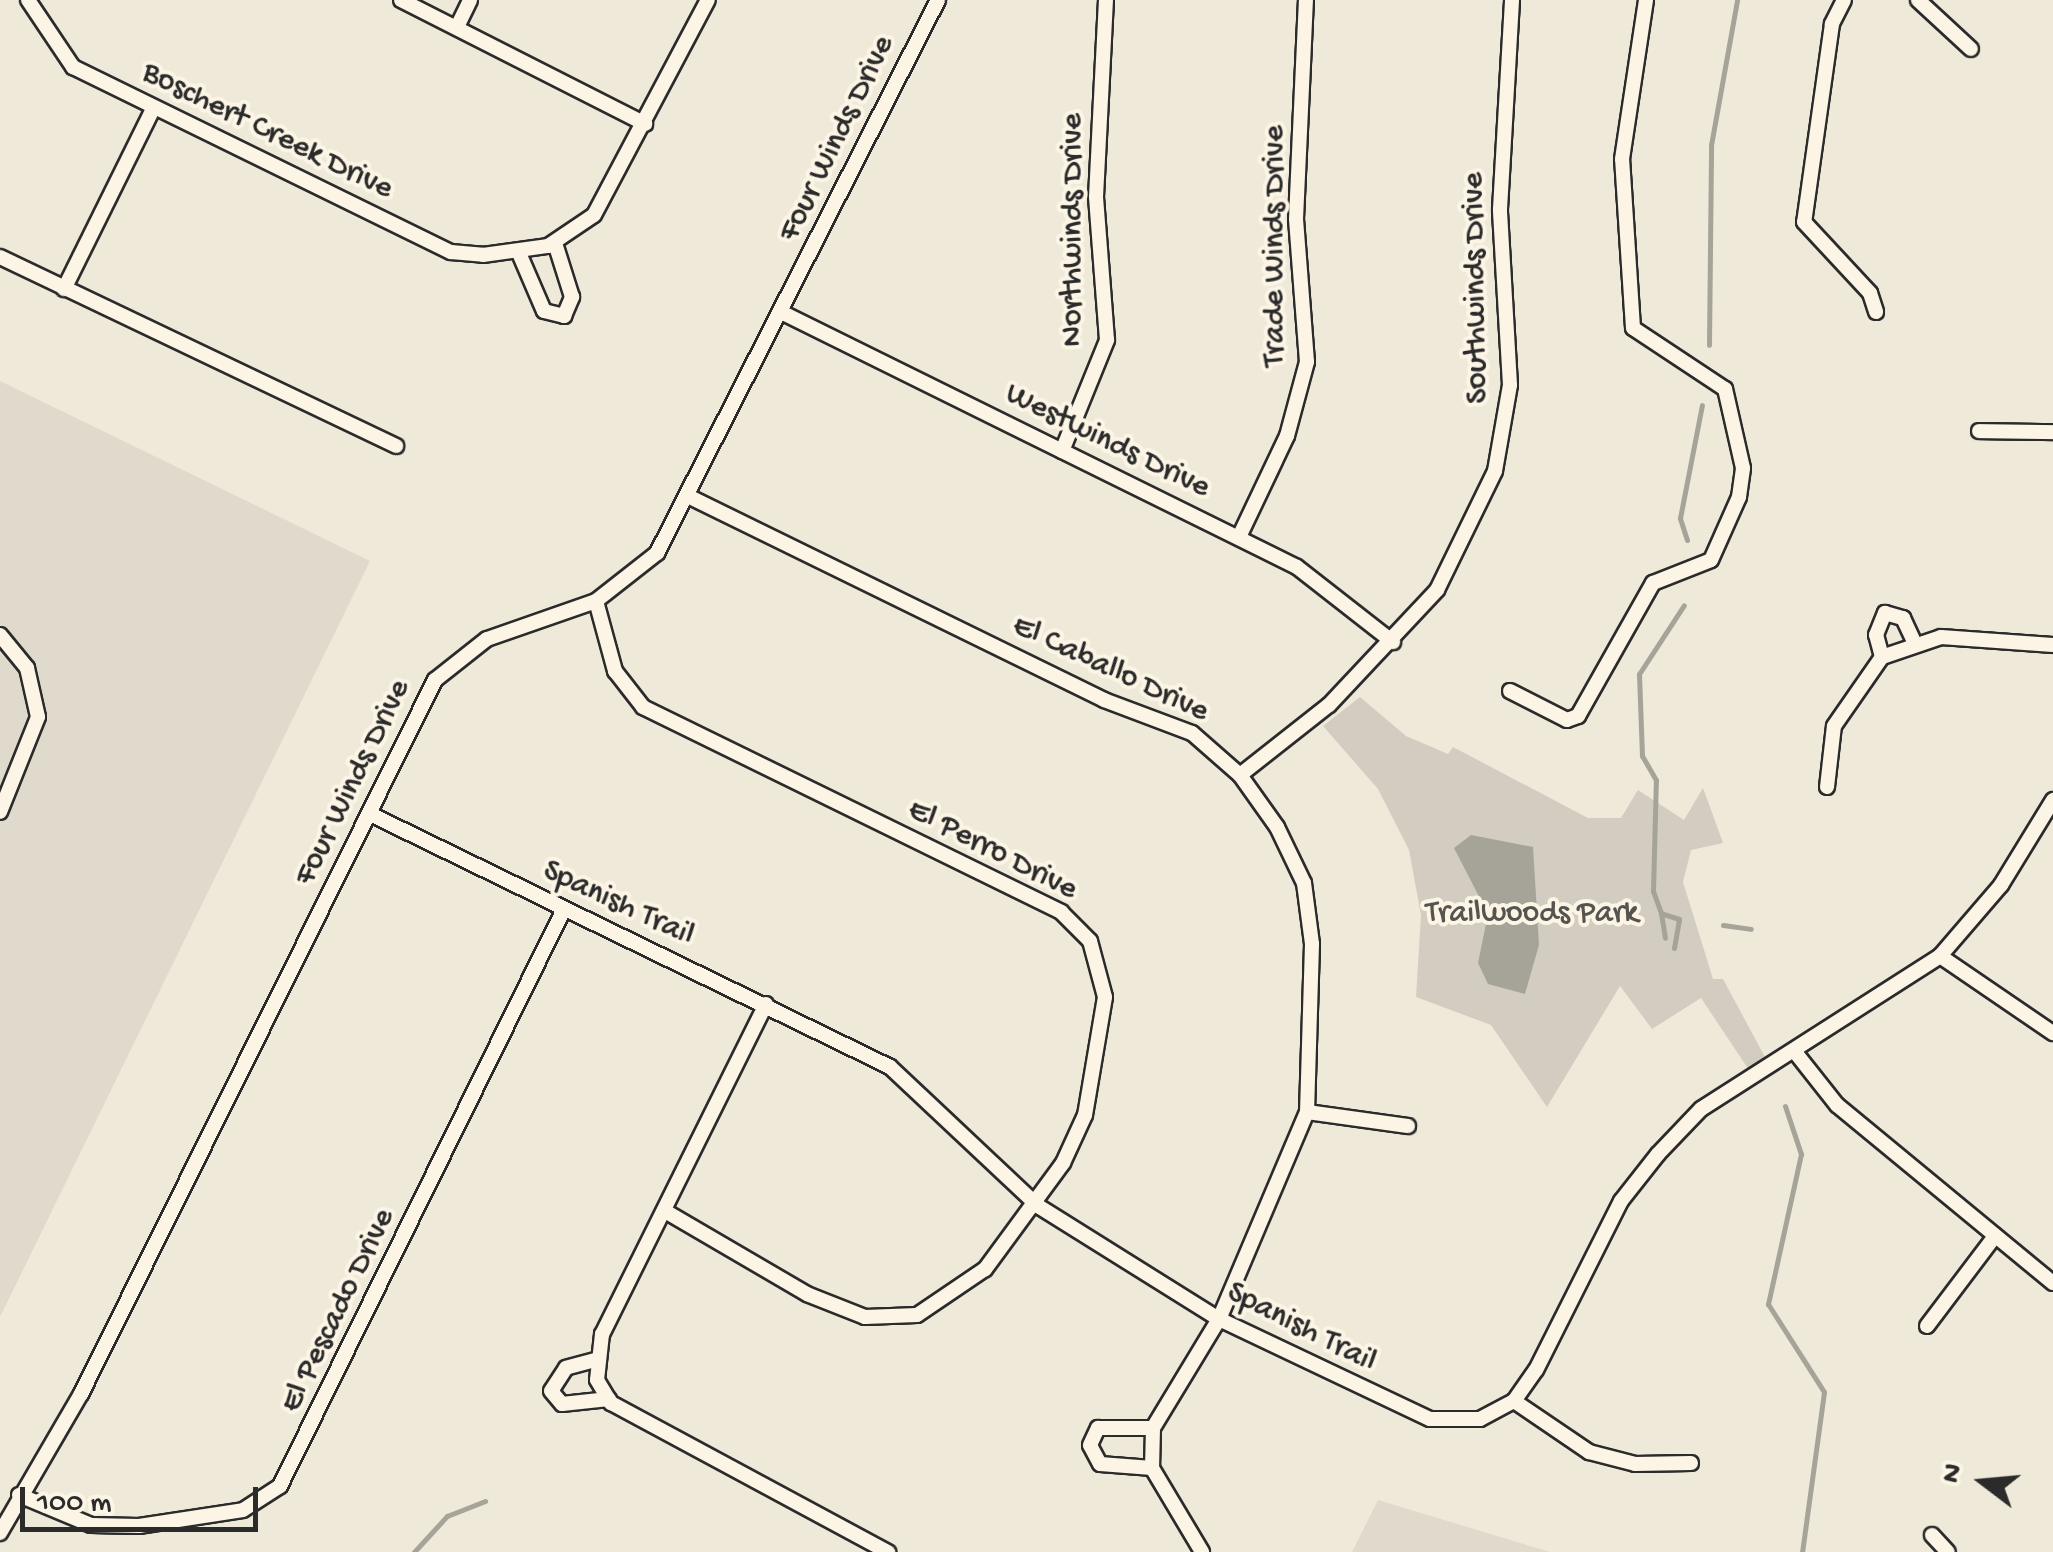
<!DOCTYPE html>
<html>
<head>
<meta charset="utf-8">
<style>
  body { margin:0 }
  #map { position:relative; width:2053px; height:1552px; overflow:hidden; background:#efe9da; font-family:"Gochi Hand",sans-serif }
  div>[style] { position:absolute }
  .built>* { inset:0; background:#e0dacc }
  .green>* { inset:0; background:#d2cdc0 }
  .water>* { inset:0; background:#a6a399 }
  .stream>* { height:5px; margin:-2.5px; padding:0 2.5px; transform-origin:2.5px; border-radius:2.5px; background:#a6a399 }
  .roads { filter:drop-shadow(2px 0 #2b2b2b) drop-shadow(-2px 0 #2b2b2b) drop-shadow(0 2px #2b2b2b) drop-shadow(0 -2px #2b2b2b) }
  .street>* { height:14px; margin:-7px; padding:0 7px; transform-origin:7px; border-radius:7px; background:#fcf5e5 }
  span { translate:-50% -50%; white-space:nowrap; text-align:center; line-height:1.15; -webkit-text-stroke:8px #fcf5e5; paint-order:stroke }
  .street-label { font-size:32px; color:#2b2b2b }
  .park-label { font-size:32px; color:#555450 }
  .north { position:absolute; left:1933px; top:1432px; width:100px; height:100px; -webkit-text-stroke:8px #fcf5e5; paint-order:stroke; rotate:286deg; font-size:28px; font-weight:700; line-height:40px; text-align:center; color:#2b2b2b }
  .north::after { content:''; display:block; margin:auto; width:35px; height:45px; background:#2b2b2b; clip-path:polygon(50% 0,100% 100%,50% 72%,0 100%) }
  .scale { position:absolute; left:20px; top:1487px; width:238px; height:45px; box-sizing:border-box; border:5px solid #2b2b2b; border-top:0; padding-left:12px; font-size:30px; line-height:35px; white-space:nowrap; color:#2b2b2b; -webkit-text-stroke:8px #fcf5e5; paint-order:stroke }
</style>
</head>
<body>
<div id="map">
  <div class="built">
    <div style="clip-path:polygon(0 381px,370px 561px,0 1317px)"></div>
    <div style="clip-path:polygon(1378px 1500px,1550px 1552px,1352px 1552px)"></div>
  </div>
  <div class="green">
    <div style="clip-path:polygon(1360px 697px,1406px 736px,1448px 754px,1453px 747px,1588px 818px,1621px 818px,1638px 790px,1684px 820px,1703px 788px,1723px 843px,1691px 850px,1683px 882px,1713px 979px,1723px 979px,1766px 1059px,1749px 1070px,1701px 998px,1652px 1029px,1620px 986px,1547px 1107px,1491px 1025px,1416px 997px,1421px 915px,1409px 850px,1378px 789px,1323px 726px)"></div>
  </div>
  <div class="water">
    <div style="clip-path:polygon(1471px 835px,1533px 847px,1539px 945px,1525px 994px,1488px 984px,1478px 963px,1488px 914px,1454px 848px)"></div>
  </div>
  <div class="stream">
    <div style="left:1709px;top:345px;width:200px;rotate:-89.4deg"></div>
    <div style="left:1711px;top:145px;width:147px;rotate:-79.8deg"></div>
    <div style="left:1687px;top:540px;width:23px;rotate:-108deg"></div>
    <div style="left:1680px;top:518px;width:115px;rotate:-79deg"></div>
    <div style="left:1661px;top:913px;width:25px;rotate:81deg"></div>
    <div style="left:1723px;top:925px;width:28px;rotate:8deg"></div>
    <div style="left:1674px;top:948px;width:29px;rotate:-80deg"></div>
    <div style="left:1679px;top:919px;width:19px;rotate:-162deg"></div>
    <div style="left:1661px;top:913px;width:23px;rotate:-110deg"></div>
    <div style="left:1653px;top:891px;width:111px;rotate:-88.5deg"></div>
    <div style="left:1656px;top:780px;width:28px;rotate:-120deg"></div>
    <div style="left:1642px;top:756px;width:82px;rotate:-92.1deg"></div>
    <div style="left:1639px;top:674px;width:82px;rotate:-56.9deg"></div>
    <div style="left:1785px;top:1106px;width:51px;rotate:71.6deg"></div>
    <div style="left:1801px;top:1154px;width:154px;rotate:102.4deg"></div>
    <div style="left:1768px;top:1304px;width:104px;rotate:57.5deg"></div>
    <div style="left:1824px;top:1392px;width:162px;rotate:97.8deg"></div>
    <div style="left:414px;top:1552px;width:49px;rotate:-47.5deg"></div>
    <div style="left:447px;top:1516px;width:41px;rotate:-21.5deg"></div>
  </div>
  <div class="roads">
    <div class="street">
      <div style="left:28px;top:0;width:81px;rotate:56.1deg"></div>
      <div style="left:73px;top:67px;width:421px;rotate:26.1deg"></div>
      <div style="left:451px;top:252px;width:32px;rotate:5deg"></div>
      <div style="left:483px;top:255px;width:66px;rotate:-7.9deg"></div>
      <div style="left:548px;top:246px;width:55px;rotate:-34deg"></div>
      <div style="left:594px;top:215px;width:243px;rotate:-62.1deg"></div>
      <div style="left:401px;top:0;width:274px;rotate:26.9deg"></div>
      <div style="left:1844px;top:0;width:27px;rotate:117deg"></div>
      <div style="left:1832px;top:24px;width:200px;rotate:98deg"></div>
      <div style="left:1804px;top:222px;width:97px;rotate:47.1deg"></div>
      <div style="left:1870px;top:293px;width:20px;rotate:72deg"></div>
      <div style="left:1918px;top:0;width:72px;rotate:42.8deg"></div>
      <div style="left:457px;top:27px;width:30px;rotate:-64deg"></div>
      <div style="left:519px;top:253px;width:63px;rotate:66.7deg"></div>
      <div style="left:544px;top:311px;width:21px;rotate:14deg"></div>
      <div style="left:564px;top:316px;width:21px;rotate:-67deg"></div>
      <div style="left:572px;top:297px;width:57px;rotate:-107.5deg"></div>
      <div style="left:0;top:257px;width:439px;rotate:25.5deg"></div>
      <div style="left:64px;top:289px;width:201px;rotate:-63.7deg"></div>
      <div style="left:783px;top:313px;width:573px;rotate:26.3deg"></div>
      <div style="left:1297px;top:567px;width:122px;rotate:38deg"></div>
      <div style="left:1979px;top:431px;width:74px;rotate:0.8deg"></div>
      <div style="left:1062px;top:451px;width:120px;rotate:-67.9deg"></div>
      <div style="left:1107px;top:340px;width:143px;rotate:-94.4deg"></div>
      <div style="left:1096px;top:197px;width:197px;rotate:-87.1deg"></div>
      <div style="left:692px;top:498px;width:459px;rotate:26.1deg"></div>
      <div style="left:1104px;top:700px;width:94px;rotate:20.6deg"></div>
      <div style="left:1192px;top:733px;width:64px;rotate:41.2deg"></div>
      <div style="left:1240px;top:775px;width:64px;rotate:54.6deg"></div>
      <div style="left:1277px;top:827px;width:62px;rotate:64.3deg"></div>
      <div style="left:1304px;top:883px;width:62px;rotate:82.5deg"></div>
      <div style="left:1312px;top:944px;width:168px;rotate:91.7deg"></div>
      <div style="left:1307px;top:1112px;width:225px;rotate:113deg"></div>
      <div style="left:1219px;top:1319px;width:127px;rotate:121.2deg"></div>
      <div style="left:1153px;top:1428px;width:40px;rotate:91.4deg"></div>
      <div style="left:1152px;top:1468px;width:98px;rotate:59.2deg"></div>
      <div style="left:1239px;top:537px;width:112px;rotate:-64.6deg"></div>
      <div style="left:1287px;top:436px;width:77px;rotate:-74.9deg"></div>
      <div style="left:1307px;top:362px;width:143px;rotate:-94.4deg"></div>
      <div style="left:1296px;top:219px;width:219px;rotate:-87.4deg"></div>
      <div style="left:596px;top:601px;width:73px;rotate:74.8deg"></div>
      <div style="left:615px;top:671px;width:46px;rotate:52.1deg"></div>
      <div style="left:643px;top:707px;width:466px;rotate:26.1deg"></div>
      <div style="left:1061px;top:912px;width:41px;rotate:45deg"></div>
      <div style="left:1090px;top:941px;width:58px;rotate:75deg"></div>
      <div style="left:1105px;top:997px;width:120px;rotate:99.6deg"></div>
      <div style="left:1085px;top:1115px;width:53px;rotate:114.6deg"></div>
      <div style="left:1063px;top:1163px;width:132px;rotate:126.3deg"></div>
      <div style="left:985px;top:1269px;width:82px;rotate:145.9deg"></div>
      <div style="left:917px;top:1315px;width:52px;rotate:177.8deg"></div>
      <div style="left:865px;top:1317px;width:62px;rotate:-158.4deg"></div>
      <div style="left:807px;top:1294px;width:164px;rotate:-149.7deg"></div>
      <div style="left:0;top:635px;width:43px;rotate:50.7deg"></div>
      <div style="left:27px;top:668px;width:50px;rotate:77.3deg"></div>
      <div style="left:38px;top:717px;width:102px;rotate:111.8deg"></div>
      <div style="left:1882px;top:657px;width:23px;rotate:-105deg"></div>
      <div style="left:1876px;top:635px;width:24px;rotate:-68deg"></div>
      <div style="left:1885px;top:613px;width:19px;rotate:16deg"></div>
      <div style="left:1903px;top:618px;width:23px;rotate:65deg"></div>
      <div style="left:1510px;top:691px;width:64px;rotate:27deg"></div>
      <div style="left:1567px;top:720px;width:12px;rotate:-20deg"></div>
      <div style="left:1578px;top:716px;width:153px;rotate:-60.6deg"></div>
      <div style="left:1653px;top:583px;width:62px;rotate:-21.6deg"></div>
      <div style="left:1711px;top:560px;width:69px;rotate:-66deg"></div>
      <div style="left:1739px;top:497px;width:29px;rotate:-82deg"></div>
      <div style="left:1743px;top:468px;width:81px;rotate:-102.8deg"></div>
      <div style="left:1725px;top:389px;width:110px;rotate:-146.5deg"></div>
      <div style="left:1633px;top:328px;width:169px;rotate:-93.7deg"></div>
      <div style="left:1622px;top:159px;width:161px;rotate:-81.4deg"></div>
      <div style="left:1240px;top:775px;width:113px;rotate:-38.2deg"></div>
      <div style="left:1329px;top:705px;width:158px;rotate:-46.8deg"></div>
      <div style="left:1437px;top:590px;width:132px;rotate:-64deg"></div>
      <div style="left:1495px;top:471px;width:87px;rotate:-80.1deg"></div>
      <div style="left:1510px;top:385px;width:176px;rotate:-93.3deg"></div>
      <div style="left:1500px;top:209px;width:209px;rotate:-86.7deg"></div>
      <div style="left:1827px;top:787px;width:61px;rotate:-83.5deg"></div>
      <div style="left:1834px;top:726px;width:84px;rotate:-55.2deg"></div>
      <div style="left:1882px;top:657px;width:62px;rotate:-18.7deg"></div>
      <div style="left:1941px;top:637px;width:112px;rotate:4.1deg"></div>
      <div style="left:370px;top:814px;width:578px;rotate:25.94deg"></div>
      <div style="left:890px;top:1067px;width:203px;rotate:43.2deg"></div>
      <div style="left:1038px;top:1206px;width:213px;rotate:32deg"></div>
      <div style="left:1219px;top:1319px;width:233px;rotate:25.4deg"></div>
      <div style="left:1430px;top:1419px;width:50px"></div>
      <div style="left:1480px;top:1419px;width:38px;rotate:-28deg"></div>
      <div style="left:1514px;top:1401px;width:38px;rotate:-55deg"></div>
      <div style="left:1536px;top:1370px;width:189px;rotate:-63.3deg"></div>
      <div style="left:1621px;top:1201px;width:60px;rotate:-51.8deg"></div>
      <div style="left:1658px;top:1154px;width:62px;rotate:-46.3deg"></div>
      <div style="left:1701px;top:1109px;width:284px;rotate:-32.6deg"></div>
      <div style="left:1940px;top:956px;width:94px;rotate:-49.3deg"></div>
      <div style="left:2001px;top:885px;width:100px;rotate:-58.5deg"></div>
      <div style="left:1940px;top:956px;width:137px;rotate:34.3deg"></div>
      <div style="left:766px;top:1004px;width:369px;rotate:116.4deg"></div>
      <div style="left:602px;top:1334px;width:46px;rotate:96.2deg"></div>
      <div style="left:597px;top:1380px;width:27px;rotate:59deg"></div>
      <div style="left:611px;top:1403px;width:315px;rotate:28.3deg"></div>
      <div style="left:1795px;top:1052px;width:68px;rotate:51.6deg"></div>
      <div style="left:1837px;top:1105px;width:280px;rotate:39.5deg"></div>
      <div style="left:1307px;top:1112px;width:102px;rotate:7.9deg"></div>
      <div style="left:1927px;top:1326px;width:113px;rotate:-52.9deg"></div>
      <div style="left:595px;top:1360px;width:30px;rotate:165deg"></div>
      <div style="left:566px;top:1368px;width:27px;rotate:123deg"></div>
      <div style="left:551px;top:1391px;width:17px;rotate:50deg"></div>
      <div style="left:562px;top:1404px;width:47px;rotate:-6.1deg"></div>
      <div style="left:1514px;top:1401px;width:91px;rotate:34.2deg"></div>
      <div style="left:1589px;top:1452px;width:48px;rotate:14.6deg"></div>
      <div style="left:1635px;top:1464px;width:56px;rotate:-1deg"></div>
      <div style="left:1152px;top:1468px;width:52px;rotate:-175.6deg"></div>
      <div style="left:1100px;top:1464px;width:21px;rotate:-118deg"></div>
      <div style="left:1090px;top:1445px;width:19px;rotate:-65deg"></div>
      <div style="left:1098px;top:1428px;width:55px"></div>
      <div style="left:19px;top:1495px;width:78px;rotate:22.6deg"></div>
      <div style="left:91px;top:1525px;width:48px;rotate:1.2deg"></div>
      <div style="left:139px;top:1526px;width:105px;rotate:-8.7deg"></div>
      <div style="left:243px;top:1510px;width:44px;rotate:-33deg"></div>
      <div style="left:280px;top:1486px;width:643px;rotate:-63.79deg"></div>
      <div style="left:0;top:1533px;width:161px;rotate:-59.8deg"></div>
      <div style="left:81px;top:1394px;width:797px;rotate:-63.63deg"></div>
      <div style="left:435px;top:680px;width:66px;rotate:-38.3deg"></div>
      <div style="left:487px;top:639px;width:115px;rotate:-19.2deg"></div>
      <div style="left:596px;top:601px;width:78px;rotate:-38.2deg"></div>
      <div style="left:657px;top:553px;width:620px;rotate:-63.06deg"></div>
      <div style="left:1932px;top:1535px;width:23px;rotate:47deg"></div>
    </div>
  </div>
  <div class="street-label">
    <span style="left:267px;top:132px;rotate:26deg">Boschert Creek Drive</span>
    <span style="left:838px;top:139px;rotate:-64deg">Four Winds Drive</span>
    <span style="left:1074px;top:230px;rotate:-90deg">Northwinds Drive</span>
    <span style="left:1276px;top:246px;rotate:-90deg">Trade Winds Drive</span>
    <span style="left:1477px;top:288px;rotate:-91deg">Southwinds Drive</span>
    <span style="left:1107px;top:442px;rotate:26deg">Westwinds Drive</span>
    <span style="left:1110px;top:670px;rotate:25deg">El Caballo Drive</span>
    <span style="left:354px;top:783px;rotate:-64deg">Four Winds Drive</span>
    <span style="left:992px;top:851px;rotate:27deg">El Perro Drive</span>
    <span style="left:618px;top:904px;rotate:25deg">Spanish Trail</span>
    <span style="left:339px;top:1311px;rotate:-64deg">El Pescado Drive</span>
    <span style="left:1301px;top:1328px;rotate:27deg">Spanish Trail</span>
  </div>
  <div class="park-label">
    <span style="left:1532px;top:914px">Trailwoods Park</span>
  </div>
  <div class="north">N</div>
  <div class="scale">100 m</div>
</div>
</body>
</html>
